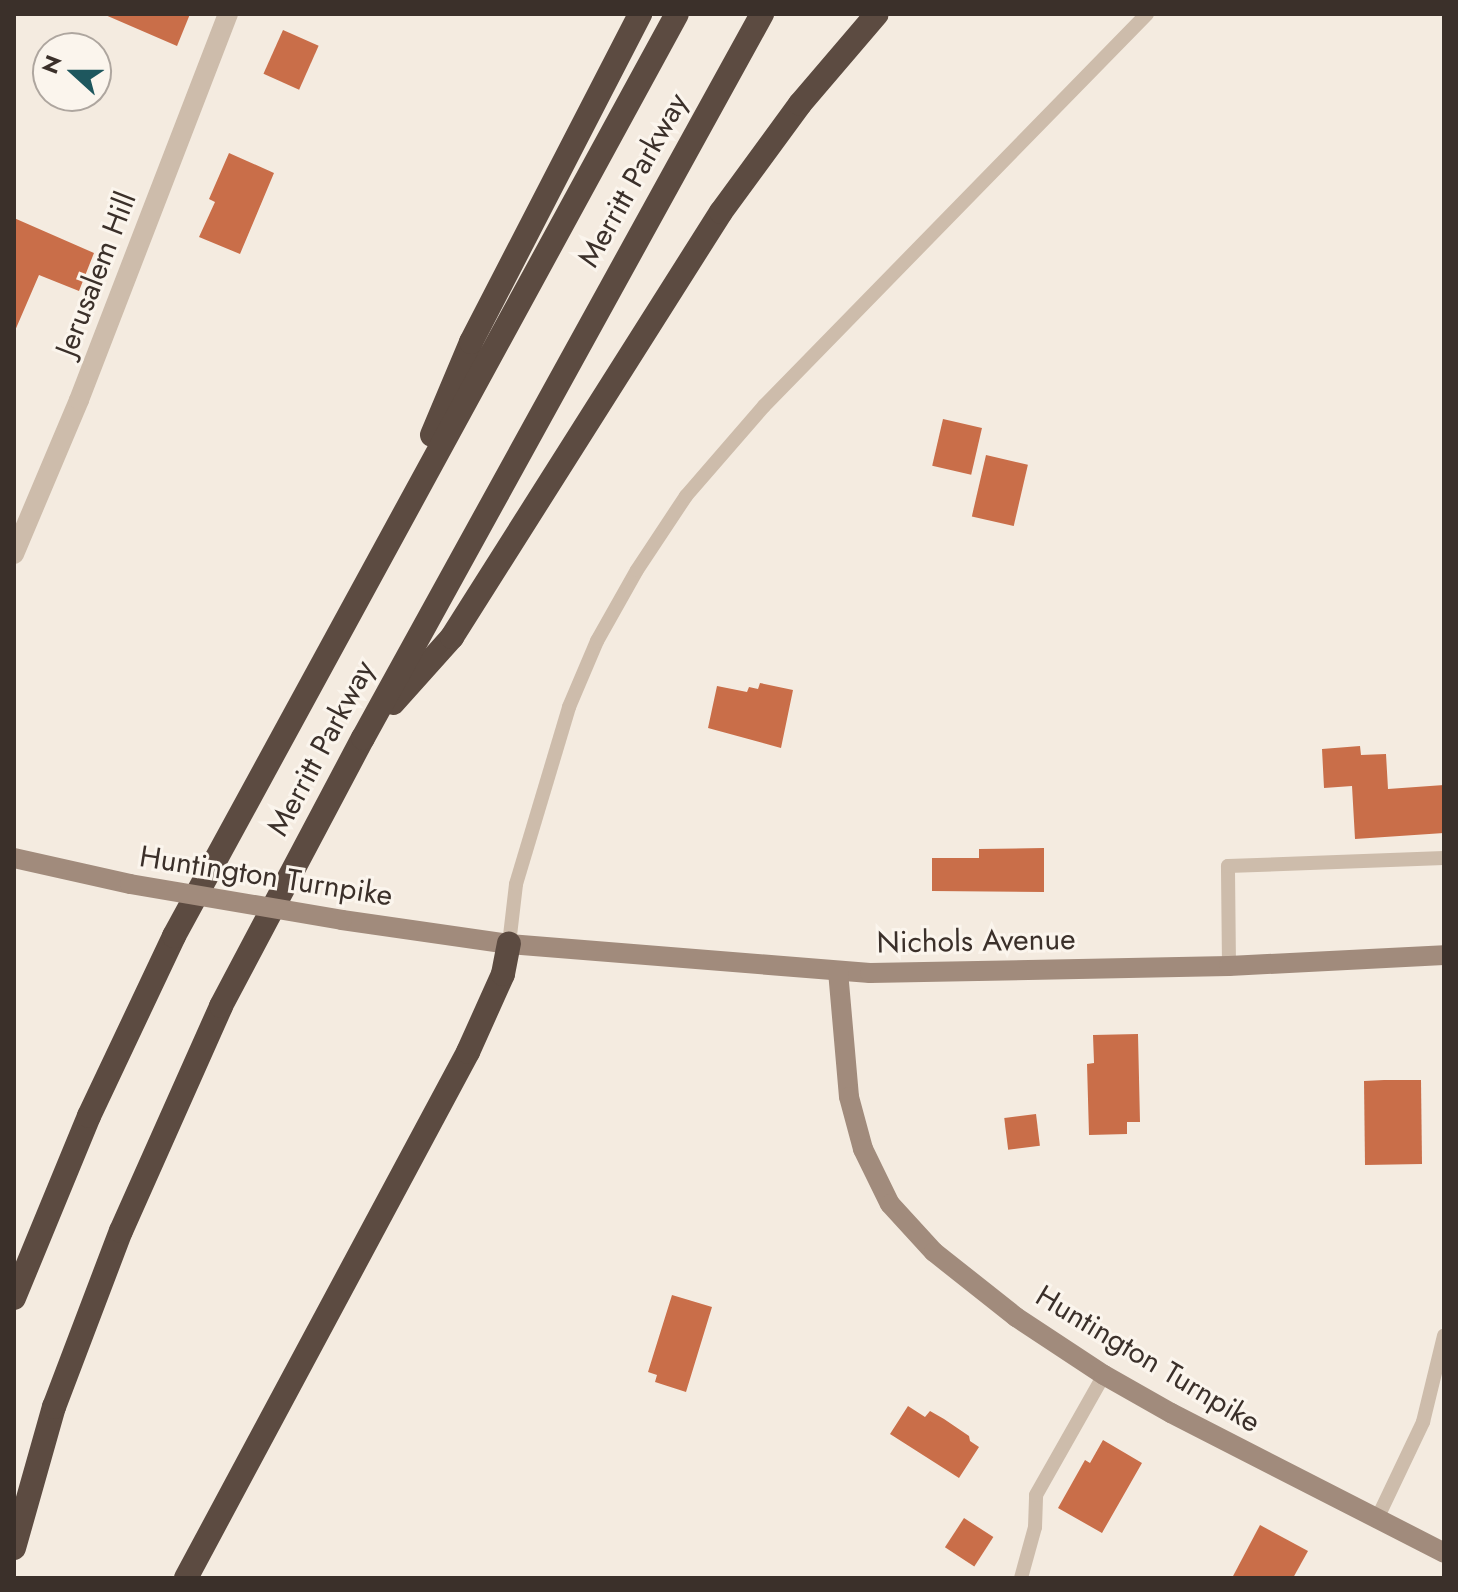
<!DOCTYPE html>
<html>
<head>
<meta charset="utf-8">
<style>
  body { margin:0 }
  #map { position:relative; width:1458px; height:1592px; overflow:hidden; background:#f4ebe0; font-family:Jost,sans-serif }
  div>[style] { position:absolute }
  .building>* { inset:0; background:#c96e49; transform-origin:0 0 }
  .service>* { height:14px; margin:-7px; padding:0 7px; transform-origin:7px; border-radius:7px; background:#cdbcab }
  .minor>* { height:20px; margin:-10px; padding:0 10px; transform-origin:10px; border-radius:10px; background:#cdbcab }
  .secondary>* { height:20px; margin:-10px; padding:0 10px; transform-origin:10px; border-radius:10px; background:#a18b7c }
  .motorway>* { height:24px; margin:-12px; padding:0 12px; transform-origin:12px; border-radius:12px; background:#5c4b41 }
  .secondary-bridge>* { height:20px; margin:-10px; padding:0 10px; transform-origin:10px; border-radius:10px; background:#a18b7c }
  span { translate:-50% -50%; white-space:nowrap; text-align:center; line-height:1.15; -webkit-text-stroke:6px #fbf5ed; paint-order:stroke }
  .street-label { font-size:30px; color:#3b302a }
  .frame { position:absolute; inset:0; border:16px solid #3b302a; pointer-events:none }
  .north { position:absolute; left:32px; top:32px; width:80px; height:80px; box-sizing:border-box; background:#fbf5ed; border:2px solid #aea69f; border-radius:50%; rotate:291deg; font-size:22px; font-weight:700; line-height:32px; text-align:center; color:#3b302a }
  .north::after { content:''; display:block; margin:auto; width:28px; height:36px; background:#1e575e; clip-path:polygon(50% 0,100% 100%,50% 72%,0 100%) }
</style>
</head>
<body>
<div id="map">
  <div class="building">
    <div style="clip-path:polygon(103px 14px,190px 14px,177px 46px)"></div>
    <div style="left:283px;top:30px;width:39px;height:48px;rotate:24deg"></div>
    <div style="clip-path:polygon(229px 153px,274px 173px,240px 254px,199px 237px,215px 202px,209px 199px)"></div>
    <div style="clip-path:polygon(14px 218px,94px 253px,79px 291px,39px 275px,14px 333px)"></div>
    <div style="left:943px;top:419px;width:40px;height:48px;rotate:13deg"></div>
    <div style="left:986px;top:455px;width:43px;height:63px;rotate:13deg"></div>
    <div style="clip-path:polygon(760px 683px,793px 690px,781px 748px,708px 728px,717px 686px,747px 692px,749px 687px,758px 689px)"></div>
    <div style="clip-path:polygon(1360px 746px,1361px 755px,1386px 754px,1388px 789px,1444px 785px,1444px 833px,1355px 839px,1352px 786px,1324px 788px,1322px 749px)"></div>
    <div style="clip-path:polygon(1044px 848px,1044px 892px,932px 891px,932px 858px,979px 858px,979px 849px)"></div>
    <div style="clip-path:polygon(1138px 1034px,1140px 1122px,1127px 1122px,1127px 1134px,1089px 1135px,1087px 1064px,1094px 1063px,1093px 1035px)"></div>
    <div style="clip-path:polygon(1384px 1080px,1421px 1080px,1422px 1164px,1365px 1165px,1364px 1081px)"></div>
    <div style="left:1036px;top:1114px;width:32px;height:32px;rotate:83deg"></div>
    <div style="clip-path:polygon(672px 1295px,712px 1307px,686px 1392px,655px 1382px,657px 1375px,648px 1372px)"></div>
    <div style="clip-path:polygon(908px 1406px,925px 1417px,930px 1411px,944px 1419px,969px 1436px,970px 1441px,979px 1447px,959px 1478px,890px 1434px)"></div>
    <div style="clip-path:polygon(1103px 1440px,1142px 1463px,1102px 1533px,1058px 1508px,1085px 1460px,1090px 1463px)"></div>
    <div style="left:964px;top:1518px;width:35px;height:35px;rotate:33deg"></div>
    <div style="clip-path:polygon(1260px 1525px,1308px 1551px,1293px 1578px,1232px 1578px)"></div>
  </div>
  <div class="service">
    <div style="left:509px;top:944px;width:60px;rotate:-83.3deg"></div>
    <div style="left:516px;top:884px;width:185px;rotate:-73.3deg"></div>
    <div style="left:569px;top:707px;width:72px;rotate:-67deg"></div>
    <div style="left:597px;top:641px;width:81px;rotate:-60.6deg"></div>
    <div style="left:637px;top:570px;width:89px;rotate:-56.5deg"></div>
    <div style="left:686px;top:496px;width:119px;rotate:-49.1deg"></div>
    <div style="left:764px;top:406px;width:548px;rotate:-45.67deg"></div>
    <div style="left:1229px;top:966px;width:100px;rotate:-90.6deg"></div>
    <div style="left:1228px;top:866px;width:216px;rotate:-2.1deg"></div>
    <div style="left:1376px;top:1521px;width:110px;rotate:-64.6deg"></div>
    <div style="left:1423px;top:1422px;width:89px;rotate:-76.3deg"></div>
    <div style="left:1021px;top:1578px;width:53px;rotate:-74.6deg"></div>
    <div style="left:1035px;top:1527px;width:32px;rotate:-88deg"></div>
    <div style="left:1036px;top:1495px;width:138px;rotate:-60.5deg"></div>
  </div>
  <div class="minor">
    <div style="left:14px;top:554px;width:167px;rotate:-67.1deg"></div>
    <div style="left:79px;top:400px;width:414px;rotate:-68.9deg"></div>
  </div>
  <div class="secondary">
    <div style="left:14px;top:858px;width:119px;rotate:12.6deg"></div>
    <div style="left:342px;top:920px;width:169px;rotate:8.2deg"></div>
    <div style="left:509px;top:944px;width:362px;rotate:4.6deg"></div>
    <div style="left:870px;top:973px;width:359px;rotate:-1.1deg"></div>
    <div style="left:1229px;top:966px;width:215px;rotate:-2.9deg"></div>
    <div style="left:838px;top:971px;width:126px;rotate:85deg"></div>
    <div style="left:849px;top:1097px;width:54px;rotate:74.9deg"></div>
    <div style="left:863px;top:1149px;width:61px;rotate:63.9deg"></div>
    <div style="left:890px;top:1204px;width:65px;rotate:47.5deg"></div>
    <div style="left:934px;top:1252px;width:105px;rotate:38.4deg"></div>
    <div style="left:1016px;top:1317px;width:105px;rotate:33.4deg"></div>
    <div style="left:1104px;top:1375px;width:77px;rotate:29.6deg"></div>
    <div style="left:1171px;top:1413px;width:307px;rotate:27.1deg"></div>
  </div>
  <div class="motorway">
    <div style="left:432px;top:435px;width:101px;rotate:-67.2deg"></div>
    <div style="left:471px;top:342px;width:369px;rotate:-62.7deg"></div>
    <div style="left:393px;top:703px;width:89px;rotate:-48.2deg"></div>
    <div style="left:452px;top:637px;width:503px;rotate:-57.67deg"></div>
    <div style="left:721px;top:212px;width:134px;rotate:-53.8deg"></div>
    <div style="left:800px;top:104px;width:118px;rotate:-49.5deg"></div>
    <div style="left:14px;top:1298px;width:197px;rotate:-67.6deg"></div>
    <div style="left:89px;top:1116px;width:199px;rotate:-64.7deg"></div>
    <div style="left:174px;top:936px;width:1050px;rotate:-61.39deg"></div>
    <div style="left:14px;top:1548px;width:147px;rotate:-74.2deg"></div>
    <div style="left:54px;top:1407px;width:188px;rotate:-69.2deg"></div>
    <div style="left:121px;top:1231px;width:246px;rotate:-66deg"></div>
    <div style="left:221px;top:1006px;width:303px;rotate:-62.1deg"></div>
    <div style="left:363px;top:738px;width:827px;rotate:-61.14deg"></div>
    <div style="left:186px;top:1578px;width:597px;rotate:-61.8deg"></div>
    <div style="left:468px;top:1052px;width:85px;rotate:-65.8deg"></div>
    <div style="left:503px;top:974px;width:31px;rotate:-79deg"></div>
  </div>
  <div class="secondary-bridge">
    <div style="left:130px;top:884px;width:215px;rotate:9.6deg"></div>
  </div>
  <div class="street-label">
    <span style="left:633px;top:180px;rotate:-61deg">Merritt Parkway</span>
    <span style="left:96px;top:274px;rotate:-69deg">Jerusalem Hill</span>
    <span style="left:321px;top:748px;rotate:-62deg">Merritt Parkway</span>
    <span style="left:266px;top:876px;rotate:9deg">Huntington Turnpike</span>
    <span style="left:976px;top:941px;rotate:-1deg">Nichols Avenue</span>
    <span style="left:1148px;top:1359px;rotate:31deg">Huntington Turnpike</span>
  </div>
  <div class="frame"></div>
  <div class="north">N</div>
</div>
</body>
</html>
